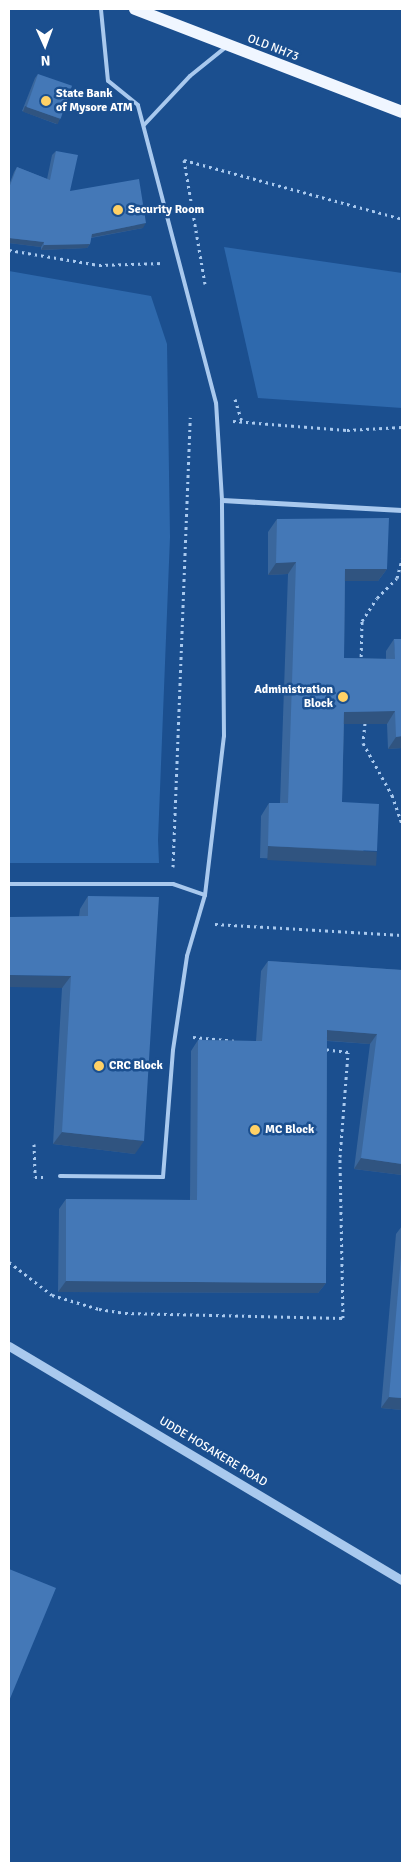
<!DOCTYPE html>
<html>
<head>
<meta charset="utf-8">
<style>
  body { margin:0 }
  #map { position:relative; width:411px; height:1872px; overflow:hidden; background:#1b4f8f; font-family:Signika,sans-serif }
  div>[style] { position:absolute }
  .green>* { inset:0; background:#2e69ad }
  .path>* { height:3px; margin-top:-1.5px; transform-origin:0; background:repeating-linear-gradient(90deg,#a9c9ee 0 2.5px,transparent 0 6.5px) }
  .service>* { height:4px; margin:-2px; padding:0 2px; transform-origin:2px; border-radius:2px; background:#a9c9ee }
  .minor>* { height:5px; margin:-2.5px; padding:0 2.5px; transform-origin:2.5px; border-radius:2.5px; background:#a9c9ee }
  .tertiary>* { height:9px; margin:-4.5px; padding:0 4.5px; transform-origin:4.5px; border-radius:4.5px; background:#a9c9ee }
  .primary>* { height:12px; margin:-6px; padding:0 6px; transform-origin:6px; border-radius:6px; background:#f0f6ff }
  .wall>* { inset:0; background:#3a679d }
  .shaded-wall>* { inset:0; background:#305480; transform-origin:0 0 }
  .building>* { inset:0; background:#4478b7; transform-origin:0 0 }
  .dots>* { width:14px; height:14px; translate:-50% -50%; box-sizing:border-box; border:2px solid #1b4f8f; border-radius:50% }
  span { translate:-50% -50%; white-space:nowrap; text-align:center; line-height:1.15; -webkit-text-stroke:5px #1b4f8f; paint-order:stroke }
  .street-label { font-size:12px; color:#fff }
  .poi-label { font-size:12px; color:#fff; font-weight:700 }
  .left { translate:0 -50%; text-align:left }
  .right { translate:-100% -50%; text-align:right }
  .frame { position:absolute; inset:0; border:10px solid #fff; pointer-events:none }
  .north { position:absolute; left:20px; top:20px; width:50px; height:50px; -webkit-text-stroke:4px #1b4f8f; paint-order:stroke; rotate:178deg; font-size:14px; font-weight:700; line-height:20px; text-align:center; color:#fff }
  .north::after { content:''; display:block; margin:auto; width:18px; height:22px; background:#fff; clip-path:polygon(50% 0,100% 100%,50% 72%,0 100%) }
</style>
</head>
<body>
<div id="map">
  <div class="green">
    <div style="clip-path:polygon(224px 247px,402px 273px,402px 408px,258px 398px)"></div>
    <div style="clip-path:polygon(9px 271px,151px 296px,167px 344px,170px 537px,158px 840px,159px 863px,9px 863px)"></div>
  </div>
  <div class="path">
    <div style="left:9px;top:250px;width:91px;rotate:9.5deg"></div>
    <div style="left:99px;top:265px;width:64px;rotate:-1.8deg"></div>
    <div style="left:205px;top:284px;width:126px;rotate:-99.6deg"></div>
    <div style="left:184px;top:160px;width:226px;rotate:15.1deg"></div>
    <div style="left:235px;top:399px;width:24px;rotate:73deg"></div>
    <div style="left:233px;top:421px;width:114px;rotate:4.5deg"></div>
    <div style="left:347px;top:430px;width:55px;rotate:-3.1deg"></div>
    <div style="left:361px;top:663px;width:42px;rotate:-88.6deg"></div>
    <div style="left:362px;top:621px;width:27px;rotate:-57deg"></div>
    <div style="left:377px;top:598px;width:28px;rotate:-45deg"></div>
    <div style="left:397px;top:578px;width:20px;rotate:-75deg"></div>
    <div style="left:365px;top:723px;width:20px;rotate:96deg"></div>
    <div style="left:363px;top:743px;width:60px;rotate:60.9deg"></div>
    <div style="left:392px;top:795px;width:31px;rotate:71deg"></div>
    <div style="left:173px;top:867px;width:450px;rotate:-87.8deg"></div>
    <div style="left:215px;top:924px;width:187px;rotate:3.4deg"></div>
    <div style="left:193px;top:1037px;width:44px;rotate:5.2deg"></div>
    <div style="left:34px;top:1144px;width:33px;rotate:88deg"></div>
    <div style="left:35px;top:1177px;width:8px"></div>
    <div style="left:9px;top:1262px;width:54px;rotate:37.5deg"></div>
    <div style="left:52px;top:1295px;width:49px;rotate:16.6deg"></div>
    <div style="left:99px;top:1309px;width:26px;rotate:9deg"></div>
    <div style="left:125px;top:1313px;width:218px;rotate:1.3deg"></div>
    <div style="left:343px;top:1318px;width:161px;rotate:-91.1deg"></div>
    <div style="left:340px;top:1157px;width:105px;rotate:-85.6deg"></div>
    <div style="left:348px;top:1052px;width:23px;rotate:-173deg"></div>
  </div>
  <div class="service">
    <div style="left:144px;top:125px;width:67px;rotate:-46.8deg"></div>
    <div style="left:190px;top:76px;width:46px;rotate:-38.9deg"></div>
    <div style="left:9px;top:884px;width:164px"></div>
    <div style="left:173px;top:884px;width:34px;rotate:19deg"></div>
    <div style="left:60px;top:1176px;width:103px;rotate:0.6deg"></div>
    <div style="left:163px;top:1177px;width:127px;rotate:-85.5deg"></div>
    <div style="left:173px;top:1050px;width:95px;rotate:-81.5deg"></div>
    <div style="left:187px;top:956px;width:64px;rotate:-73.6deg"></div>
    <div style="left:205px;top:895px;width:160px;rotate:-83.2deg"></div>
    <div style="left:224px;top:736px;width:236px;rotate:-90.5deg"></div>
    <div style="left:222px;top:500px;width:97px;rotate:-93.5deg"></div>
    <div style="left:216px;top:403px;width:308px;rotate:-104.7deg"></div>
    <div style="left:138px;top:105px;width:38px;rotate:-141deg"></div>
    <div style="left:108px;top:81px;width:72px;rotate:-95.6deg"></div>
  </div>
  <div class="minor">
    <div style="left:222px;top:500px;width:180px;rotate:3.2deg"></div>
  </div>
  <div class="tertiary">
    <div style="left:9px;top:1346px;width:457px;rotate:30.8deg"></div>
  </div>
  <div class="primary">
    <div style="left:135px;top:9px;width:286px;rotate:21.1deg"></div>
  </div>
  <div class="wall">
    <div style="clip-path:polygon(38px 74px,60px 119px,56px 124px,22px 111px,35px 78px)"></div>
    <div style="clip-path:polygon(56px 151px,70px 191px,143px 228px,91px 238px,90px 244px,87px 248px,41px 250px,41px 247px,9px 243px,9px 185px,14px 172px,17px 167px,47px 179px,52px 155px)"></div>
    <div style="clip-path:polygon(277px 519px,387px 569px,378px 581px,345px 581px,344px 658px,386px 659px,386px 651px,394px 639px,402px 748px,388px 749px,387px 724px,344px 724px,342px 802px,369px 863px,260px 858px,261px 816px,269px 803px,280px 803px,288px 574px,268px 575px,268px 532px)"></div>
    <div style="clip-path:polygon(88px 896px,135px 1154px,53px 1144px,62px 988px,79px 916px,80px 909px)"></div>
    <div style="clip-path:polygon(268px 961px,402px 970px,402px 1175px,354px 1169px,370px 1044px,327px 1041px,326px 1283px,318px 1293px,58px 1292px,59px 1209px,66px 1199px,190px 1200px,191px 1051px,198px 1040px,256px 1041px,261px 971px)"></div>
    <div style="clip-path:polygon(402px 1226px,402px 1410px,381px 1408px,396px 1234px)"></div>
  </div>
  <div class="shaded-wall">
    <div style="left:25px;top:106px;width:37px;height:6px;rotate:20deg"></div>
    <div style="clip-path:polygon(146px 223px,143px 228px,88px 238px,92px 234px)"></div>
    <div style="clip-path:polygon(9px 238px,44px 242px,41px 247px,9px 243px)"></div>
    <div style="clip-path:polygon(90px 244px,87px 248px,41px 250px,44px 245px)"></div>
    <div style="clip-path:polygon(296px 562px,288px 574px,268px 575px,276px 563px)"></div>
    <div style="clip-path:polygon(345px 569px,387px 569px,378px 581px,337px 581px)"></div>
    <div style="clip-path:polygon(395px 711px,387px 724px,336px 724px,344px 712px)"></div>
    <div style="clip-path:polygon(402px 736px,402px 748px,388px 749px,396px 737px)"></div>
    <div style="left:268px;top:846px;width:109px;height:14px;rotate:3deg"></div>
    <div style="clip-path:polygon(9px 975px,71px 976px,62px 988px,9px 987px)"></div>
    <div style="clip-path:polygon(327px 1030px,377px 1034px,370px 1044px,320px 1040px)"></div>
    <div style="clip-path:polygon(62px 1132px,144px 1141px,135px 1154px,53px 1144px)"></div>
    <div style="clip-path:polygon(361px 1158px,402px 1164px,402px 1175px,354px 1169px)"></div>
    <div style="clip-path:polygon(66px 1281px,326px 1283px,318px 1293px,58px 1292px)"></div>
    <div style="clip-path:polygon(389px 1397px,402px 1398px,402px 1410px,381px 1408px)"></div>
  </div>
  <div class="building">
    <div style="left:38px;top:74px;width:36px;height:35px;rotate:19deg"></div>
    <div style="clip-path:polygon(56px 151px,78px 155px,70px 191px,139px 179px,146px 223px,92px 234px,90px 244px,44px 245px,44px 242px,9px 238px,9px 188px,17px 167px,50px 180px)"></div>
    <div style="clip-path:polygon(389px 518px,387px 569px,345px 569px,344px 658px,395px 659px,394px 639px,402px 639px,402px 736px,396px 737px,395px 711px,344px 712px,342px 802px,379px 804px,377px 851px,268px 846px,269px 803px,288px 803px,296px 562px,276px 563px,277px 519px)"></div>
    <div style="clip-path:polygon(88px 896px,159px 897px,144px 1141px,62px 1132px,71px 976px,9px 975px,9px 917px,88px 916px)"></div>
    <div style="clip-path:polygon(268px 961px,402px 970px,402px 1164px,361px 1158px,377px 1034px,327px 1030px,326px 1283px,66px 1281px,66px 1199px,197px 1200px,198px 1040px,262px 1041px)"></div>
    <div style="clip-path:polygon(402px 1245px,402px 1398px,389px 1397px)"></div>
    <div style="clip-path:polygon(9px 1569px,56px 1588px,9px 1701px)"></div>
  </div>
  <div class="dots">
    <div style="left:46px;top:101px;background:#ffd166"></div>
    <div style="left:118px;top:210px;background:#ffd166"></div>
    <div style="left:343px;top:697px;background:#ffd166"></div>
    <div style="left:99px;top:1066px;background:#ffd166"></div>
    <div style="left:255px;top:1130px;background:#ffd166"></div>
  </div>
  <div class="street-label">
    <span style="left:273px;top:48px;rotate:21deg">OLD NH73</span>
    <span style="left:213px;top:1452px;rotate:31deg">UDDE HOSAKERE ROAD</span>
  </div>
  <div class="poi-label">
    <span class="left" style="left:56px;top:101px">State Bank<br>of Mysore ATM</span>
    <span class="left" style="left:128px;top:210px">Security Room</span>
    <span class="right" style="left:333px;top:697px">Administration<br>Block</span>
    <span class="left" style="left:109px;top:1066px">CRC Block</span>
    <span class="left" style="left:265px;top:1130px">MC Block</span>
  </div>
  <div class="frame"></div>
  <div class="north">N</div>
</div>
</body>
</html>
